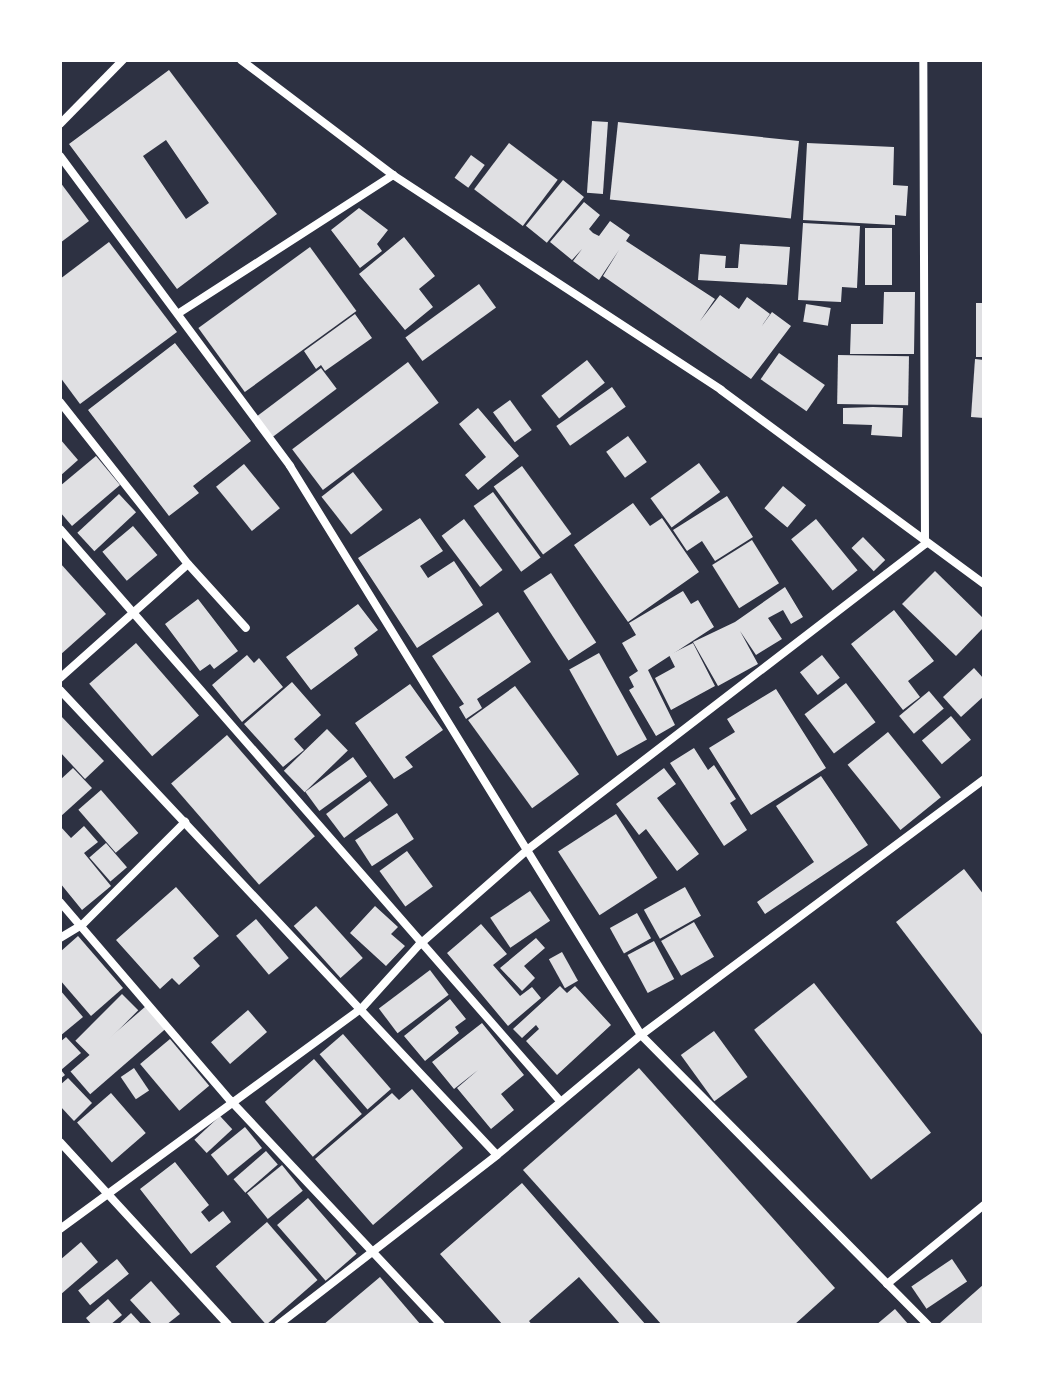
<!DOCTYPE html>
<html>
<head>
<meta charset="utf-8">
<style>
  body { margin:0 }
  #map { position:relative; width:1044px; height:1385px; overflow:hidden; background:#2d3142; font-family:"Work Sans",sans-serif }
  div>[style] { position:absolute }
  .building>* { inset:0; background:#e0e0e3; transform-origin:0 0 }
  .minor>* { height:8px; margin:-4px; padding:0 4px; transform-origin:4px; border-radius:4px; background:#fff }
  span { translate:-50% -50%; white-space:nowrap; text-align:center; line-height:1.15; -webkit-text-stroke:8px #fff; paint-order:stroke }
  .frame { position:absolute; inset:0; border:62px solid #fff; pointer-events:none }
</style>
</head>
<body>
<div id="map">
  <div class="building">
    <div style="clip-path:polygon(evenodd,169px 70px,277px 214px,177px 289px,69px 144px,169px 70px,166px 140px,209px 203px,186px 219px,143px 156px,166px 140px)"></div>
    <div style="left:592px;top:121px;width:16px;height:72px;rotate:4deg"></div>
    <div style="left:618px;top:122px;width:182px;height:78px;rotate:6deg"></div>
    <div style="left:509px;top:143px;width:61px;height:58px;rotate:37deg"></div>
    <div style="clip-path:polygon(807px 143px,894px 147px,893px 185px,908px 186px,906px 216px,895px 215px,895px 225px,803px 220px)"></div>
    <div style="left:471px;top:155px;width:17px;height:28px;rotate:36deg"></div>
    <div style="left:563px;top:180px;width:27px;height:59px;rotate:39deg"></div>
    <div style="clip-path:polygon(60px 182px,89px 221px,60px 243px)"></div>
    <div style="clip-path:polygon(584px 202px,600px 215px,589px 229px,593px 233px,599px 236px,610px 221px,630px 235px,626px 241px,715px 299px,700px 321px,720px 295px,739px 309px,747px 297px,770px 314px,761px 327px,772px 312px,791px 326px,751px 379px,603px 276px,619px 250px,599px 280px,573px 261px,582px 249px,572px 260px,550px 242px)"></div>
    <div style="clip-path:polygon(359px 208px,388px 230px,377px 244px,382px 251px,360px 268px,331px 230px)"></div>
    <div style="clip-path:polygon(803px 223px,860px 226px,857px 288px,842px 287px,841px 302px,798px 300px)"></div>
    <div style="left:865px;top:228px;width:27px;height:57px"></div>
    <div style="clip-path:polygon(404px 237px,435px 276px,419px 289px,433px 307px,405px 330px,359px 274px)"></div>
    <div style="clip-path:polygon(109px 242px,177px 332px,80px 404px,60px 377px,60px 279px)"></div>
    <div style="clip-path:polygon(740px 244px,790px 247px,787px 285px,698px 280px,700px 254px,726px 256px,725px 268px,738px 268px)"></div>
    <div style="left:310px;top:247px;width:79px;height:138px;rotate:54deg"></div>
    <div style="left:479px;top:284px;width:29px;height:91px;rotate:54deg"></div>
    <div style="clip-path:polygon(884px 292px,915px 292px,914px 354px,850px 354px,851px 324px,883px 324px)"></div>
    <div style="left:976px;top:303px;width:8px;height:54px"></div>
    <div style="left:806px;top:304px;width:25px;height:18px;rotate:9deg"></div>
    <div style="clip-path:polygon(355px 314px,372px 338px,325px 371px,321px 365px,316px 369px,304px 351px)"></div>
    <div style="clip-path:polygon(175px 343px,251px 441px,193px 486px,199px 493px,169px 516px,88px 410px)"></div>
    <div style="left:779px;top:353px;width:56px;height:32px;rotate:35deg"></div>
    <div style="left:838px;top:355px;width:71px;height:49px;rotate:1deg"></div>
    <div style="clip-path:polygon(975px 359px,984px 360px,984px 418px,971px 417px)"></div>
    <div style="left:587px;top:360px;width:29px;height:58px;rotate:52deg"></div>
    <div style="left:408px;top:362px;width:51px;height:145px;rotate:53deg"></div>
    <div style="left:321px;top:368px;width:26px;height:81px;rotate:53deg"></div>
    <div style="left:612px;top:387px;width:24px;height:68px;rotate:55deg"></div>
    <div style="left:510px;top:400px;width:37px;height:21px;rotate:54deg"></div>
    <div style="clip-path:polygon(873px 407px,903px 408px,902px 437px,871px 435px,872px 425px,843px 424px,843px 408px)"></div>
    <div style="clip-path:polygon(478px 408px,519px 456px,478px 490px,465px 475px,486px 457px,459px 424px)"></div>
    <div style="left:628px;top:436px;width:32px;height:27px;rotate:54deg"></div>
    <div style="clip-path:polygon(60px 439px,78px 460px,60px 476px)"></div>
    <div style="clip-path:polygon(96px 456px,120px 485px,72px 526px,60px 512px,60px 486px)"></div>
    <div style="left:699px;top:463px;width:36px;height:60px;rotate:54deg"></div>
    <div style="left:244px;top:464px;width:57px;height:36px;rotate:51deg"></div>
    <div style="left:522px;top:466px;width:84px;height:35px;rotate:54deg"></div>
    <div style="left:353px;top:472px;width:48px;height:40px;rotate:52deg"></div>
    <div style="left:783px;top:486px;width:30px;height:29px;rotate:40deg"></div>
    <div style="left:493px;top:492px;width:81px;height:24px;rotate:54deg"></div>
    <div style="left:119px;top:494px;width:25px;height:57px;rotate:47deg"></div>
    <div style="clip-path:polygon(727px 496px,753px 537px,715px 561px,702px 541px,687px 551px,673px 530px)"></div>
    <div style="clip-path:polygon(633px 503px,650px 526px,662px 518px,699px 572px,628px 622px,574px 545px)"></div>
    <div style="clip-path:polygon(420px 518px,443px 551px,420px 566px,428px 578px,454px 561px,483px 605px,417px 648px,358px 558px)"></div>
    <div style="left:464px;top:519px;width:64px;height:28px;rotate:53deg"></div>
    <div style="left:816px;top:519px;width:66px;height:32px;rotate:51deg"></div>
    <div style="left:133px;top:526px;width:38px;height:40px;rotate:50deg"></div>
    <div style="left:863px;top:537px;width:32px;height:16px;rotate:46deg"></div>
    <div style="left:752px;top:540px;width:51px;height:47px;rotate:58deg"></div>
    <div style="clip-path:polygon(60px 563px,106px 614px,60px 655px)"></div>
    <div style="clip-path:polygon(935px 571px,984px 619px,984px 627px,956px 656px,902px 604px)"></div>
    <div style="left:551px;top:573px;width:83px;height:33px;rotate:57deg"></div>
    <div style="clip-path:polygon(785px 587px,803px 617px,791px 624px,783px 610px,768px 618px,782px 639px,756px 655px,740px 631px,758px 664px,718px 686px,693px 642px,735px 622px)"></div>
    <div style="clip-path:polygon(683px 591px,691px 604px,698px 600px,714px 627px,648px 670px,675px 725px,656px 736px,629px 690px,634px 687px,629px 677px,638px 671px,622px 643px,636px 635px,629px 623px)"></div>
    <div style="clip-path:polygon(198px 599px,238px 651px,214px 669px,210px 664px,200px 671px,165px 624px)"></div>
    <div style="clip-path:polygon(358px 604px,378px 630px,354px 648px,358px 655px,311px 690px,286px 657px)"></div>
    <div style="clip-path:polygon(894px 610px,934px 661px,908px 681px,920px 697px,903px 710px,851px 644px)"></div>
    <div style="clip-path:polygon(498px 612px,531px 662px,477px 699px,482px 708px,466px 719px,459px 707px,464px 704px,432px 656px)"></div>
    <div style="left:136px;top:643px;width:96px;height:62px;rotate:49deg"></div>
    <div style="clip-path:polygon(693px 643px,715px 686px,671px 710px,655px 678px,675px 667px,669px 655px)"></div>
    <div style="left:599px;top:653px;width:99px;height:34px;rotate:61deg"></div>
    <div style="clip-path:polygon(247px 655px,254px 663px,259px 658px,283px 687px,242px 722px,212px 685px)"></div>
    <div style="left:822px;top:655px;width:29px;height:28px;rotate:52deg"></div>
    <div style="clip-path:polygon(974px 668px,984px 679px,984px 696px,961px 717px,943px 697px)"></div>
    <div style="clip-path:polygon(292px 682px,321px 715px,294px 739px,304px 750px,283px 767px,244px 724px)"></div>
    <div style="left:846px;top:683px;width:49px;height:52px;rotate:53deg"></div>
    <div style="clip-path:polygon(410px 684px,443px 730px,405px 757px,413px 767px,394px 779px,355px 723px)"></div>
    <div style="left:515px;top:686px;width:109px;height:58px;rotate:54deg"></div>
    <div style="clip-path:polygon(776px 689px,826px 768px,751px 815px,709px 748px,735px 732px,727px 719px)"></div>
    <div style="left:929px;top:691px;width:23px;height:39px;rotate:50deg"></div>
    <div style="clip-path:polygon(60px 715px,104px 761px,85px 779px,60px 752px)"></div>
    <div style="left:951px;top:716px;width:31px;height:38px;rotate:50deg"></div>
    <div style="left:327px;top:729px;width:30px;height:60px;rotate:46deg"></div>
    <div style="left:888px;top:732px;width:84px;height:52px;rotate:51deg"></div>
    <div style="left:227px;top:735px;width:134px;height:74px;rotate:49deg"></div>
    <div style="clip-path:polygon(694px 748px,708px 770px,714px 765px,736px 799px,730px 803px,747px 830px,724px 846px,670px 763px)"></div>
    <div style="left:353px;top:757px;width:24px;height:59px;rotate:54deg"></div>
    <div style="clip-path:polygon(73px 768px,92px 788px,60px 817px,60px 780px)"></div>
    <div style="clip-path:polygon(664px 768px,676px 784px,657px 798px,699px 854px,677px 871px,646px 829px,639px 835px,616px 804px)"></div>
    <div style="clip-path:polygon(821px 776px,868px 845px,765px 914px,757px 902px,814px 862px,776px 806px)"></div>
    <div style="left:370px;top:781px;width:30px;height:55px;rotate:53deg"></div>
    <div style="left:101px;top:790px;width:57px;height:30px;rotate:49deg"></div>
    <div style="left:397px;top:813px;width:31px;height:50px;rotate:57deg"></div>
    <div style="left:616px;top:814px;width:76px;height:69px;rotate:57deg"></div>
    <div style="clip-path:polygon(60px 826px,71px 838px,84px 826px,98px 842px,84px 853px,111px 886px,82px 910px,60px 883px)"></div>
    <div style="left:106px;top:843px;width:32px;height:22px;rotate:49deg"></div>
    <div style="left:407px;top:851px;width:44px;height:34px;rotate:54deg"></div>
    <div style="clip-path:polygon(964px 869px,984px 895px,984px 1037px,896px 922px)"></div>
    <div style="clip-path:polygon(176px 887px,219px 936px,193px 958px,200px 966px,179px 985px,172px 978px,160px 989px,116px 940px)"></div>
    <div style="left:685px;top:887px;width:33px;height:47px;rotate:61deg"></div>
    <div style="left:530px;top:891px;width:36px;height:48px;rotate:56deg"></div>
    <div style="left:316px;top:906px;width:70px;height:30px;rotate:48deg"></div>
    <div style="clip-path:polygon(375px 906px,398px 927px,391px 934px,405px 946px,386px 966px,350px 933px)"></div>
    <div style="left:637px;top:913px;width:29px;height:31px;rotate:61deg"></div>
    <div style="left:256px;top:919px;width:51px;height:26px;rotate:50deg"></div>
    <div style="left:694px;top:922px;width:40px;height:38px;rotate:60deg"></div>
    <div style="clip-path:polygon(481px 924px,507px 954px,493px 965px,520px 996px,532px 987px,541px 998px,508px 1026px,447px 953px)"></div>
    <div style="clip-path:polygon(78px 936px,123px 988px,91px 1016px,60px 980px,60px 952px)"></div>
    <div style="clip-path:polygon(536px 938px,545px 948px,524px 966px,535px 978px,522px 991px,500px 968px)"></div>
    <div style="left:654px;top:941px;width:43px;height:30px;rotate:62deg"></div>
    <div style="left:562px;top:952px;width:33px;height:15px;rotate:61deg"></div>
    <div style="left:430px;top:970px;width:31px;height:64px;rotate:53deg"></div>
    <div style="left:814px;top:983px;width:190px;height:76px;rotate:52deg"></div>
    <div style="clip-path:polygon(560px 986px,567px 993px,575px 986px,611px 1025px,557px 1075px,526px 1041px,539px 1029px,536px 1025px,522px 1038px,513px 1029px)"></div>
    <div style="clip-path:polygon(60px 990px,83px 1017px,60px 1036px)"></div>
    <div style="left:122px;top:994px;width:23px;height:66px;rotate:45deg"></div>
    <div style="clip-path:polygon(450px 999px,466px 1019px,455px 1027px,459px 1033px,425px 1061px,404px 1036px)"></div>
    <div style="left:146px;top:1006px;width:30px;height:100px;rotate:49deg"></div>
    <div style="left:248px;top:1010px;width:29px;height:49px;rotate:49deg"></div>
    <div style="clip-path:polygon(482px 1023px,524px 1075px,501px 1094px,514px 1110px,491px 1129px,457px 1088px,478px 1070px,454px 1089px,432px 1062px)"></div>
    <div style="left:714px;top:1031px;width:57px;height:41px;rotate:54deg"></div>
    <div style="left:343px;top:1034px;width:73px;height:31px;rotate:49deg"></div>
    <div style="clip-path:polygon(66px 1037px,81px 1053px,61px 1070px,65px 1075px,60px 1079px,60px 1042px)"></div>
    <div style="left:170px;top:1039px;width:61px;height:39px;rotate:50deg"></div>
    <div style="left:314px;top:1059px;width:73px;height:65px;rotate:49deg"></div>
    <div style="left:134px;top:1068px;width:27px;height:16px;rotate:56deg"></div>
    <div style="clip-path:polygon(639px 1068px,835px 1288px,794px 1325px,662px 1325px,523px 1170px)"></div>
    <div style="clip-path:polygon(68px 1078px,92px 1103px,74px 1121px,60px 1106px,60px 1085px)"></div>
    <div style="clip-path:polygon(412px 1089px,463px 1148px,373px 1225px,315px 1159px,392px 1093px,399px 1100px)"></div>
    <div style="left:111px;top:1093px;width:53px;height:45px;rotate:49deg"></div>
    <div style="left:220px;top:1116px;width:18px;height:35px;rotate:47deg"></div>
    <div style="left:245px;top:1127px;width:27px;height:44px;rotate:51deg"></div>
    <div style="left:266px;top:1151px;width:18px;height:43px;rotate:49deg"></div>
    <div style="clip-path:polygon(175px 1162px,209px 1205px,201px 1212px,209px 1222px,223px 1211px,231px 1222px,191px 1254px,140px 1189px)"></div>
    <div style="left:282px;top:1165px;width:33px;height:45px;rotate:51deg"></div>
    <div style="clip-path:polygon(522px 1183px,646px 1325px,621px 1325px,579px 1277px,529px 1321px,532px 1325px,503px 1325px,440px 1254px)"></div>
    <div style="left:308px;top:1198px;width:74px;height:41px;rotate:49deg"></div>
    <div style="left:267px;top:1222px;width:77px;height:68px;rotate:49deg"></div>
    <div style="clip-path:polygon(81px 1242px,98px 1262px,60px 1295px,60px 1260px)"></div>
    <div style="left:117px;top:1259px;width:19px;height:50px;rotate:51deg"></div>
    <div style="left:952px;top:1259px;width:27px;height:49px;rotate:56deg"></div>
    <div style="clip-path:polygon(380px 1277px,421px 1325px,323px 1325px)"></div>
    <div style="clip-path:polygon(151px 1281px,180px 1314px,166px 1325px,153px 1325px,130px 1300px)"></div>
    <div style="clip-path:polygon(984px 1284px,984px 1325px,942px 1325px,940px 1323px)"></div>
    <div style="clip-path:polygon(108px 1299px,122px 1315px,110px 1325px,92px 1325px,86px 1318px)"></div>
    <div style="clip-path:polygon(895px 1309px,909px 1325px,876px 1325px)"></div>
    <div style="clip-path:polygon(131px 1313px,142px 1325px,118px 1325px)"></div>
  </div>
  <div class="minor">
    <div style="left:241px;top:60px;width:191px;rotate:37.1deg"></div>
    <div style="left:393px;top:175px;width:392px;rotate:33.2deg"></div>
    <div style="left:721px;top:390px;width:327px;rotate:36.4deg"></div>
    <div style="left:60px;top:124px;width:90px;rotate:-45.5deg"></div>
    <div style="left:60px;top:156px;width:386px;rotate:53.4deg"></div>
    <div style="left:290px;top:466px;width:669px;rotate:58.33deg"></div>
    <div style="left:641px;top:1035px;width:408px;rotate:45.3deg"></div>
    <div style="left:179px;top:313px;width:255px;rotate:-32.8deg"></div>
    <div style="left:60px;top:402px;width:206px;rotate:51.7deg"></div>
    <div style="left:188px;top:564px;width:86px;rotate:47.8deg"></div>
    <div style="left:60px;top:529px;width:760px;rotate:48.84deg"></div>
    <div style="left:60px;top:678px;width:171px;rotate:-41.7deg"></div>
    <div style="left:60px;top:690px;width:638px;rotate:46.78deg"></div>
    <div style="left:60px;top:902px;width:261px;rotate:49.4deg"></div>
    <div style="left:230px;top:1100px;width:308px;rotate:46.8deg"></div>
    <div style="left:60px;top:938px;width:26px;rotate:-31deg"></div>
    <div style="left:82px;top:925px;width:146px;rotate:-45deg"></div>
    <div style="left:60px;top:1142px;width:248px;rotate:47.4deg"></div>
    <div style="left:60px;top:1229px;width:374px;rotate:-36.2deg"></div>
    <div style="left:362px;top:1008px;width:85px;rotate:-47.9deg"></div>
    <div style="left:419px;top:945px;width:144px;rotate:-41.3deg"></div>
    <div style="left:527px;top:850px;width:502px;rotate:-37.55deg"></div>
    <div style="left:925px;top:544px;width:484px;rotate:-90.2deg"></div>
    <div style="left:887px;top:1284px;width:125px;rotate:-39.2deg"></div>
    <div style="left:278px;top:1325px;width:277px;rotate:-37.8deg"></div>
    <div style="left:497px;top:1155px;width:187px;rotate:-39.8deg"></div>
    <div style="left:641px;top:1035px;width:428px;rotate:-36.7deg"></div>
  </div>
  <div class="frame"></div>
</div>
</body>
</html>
